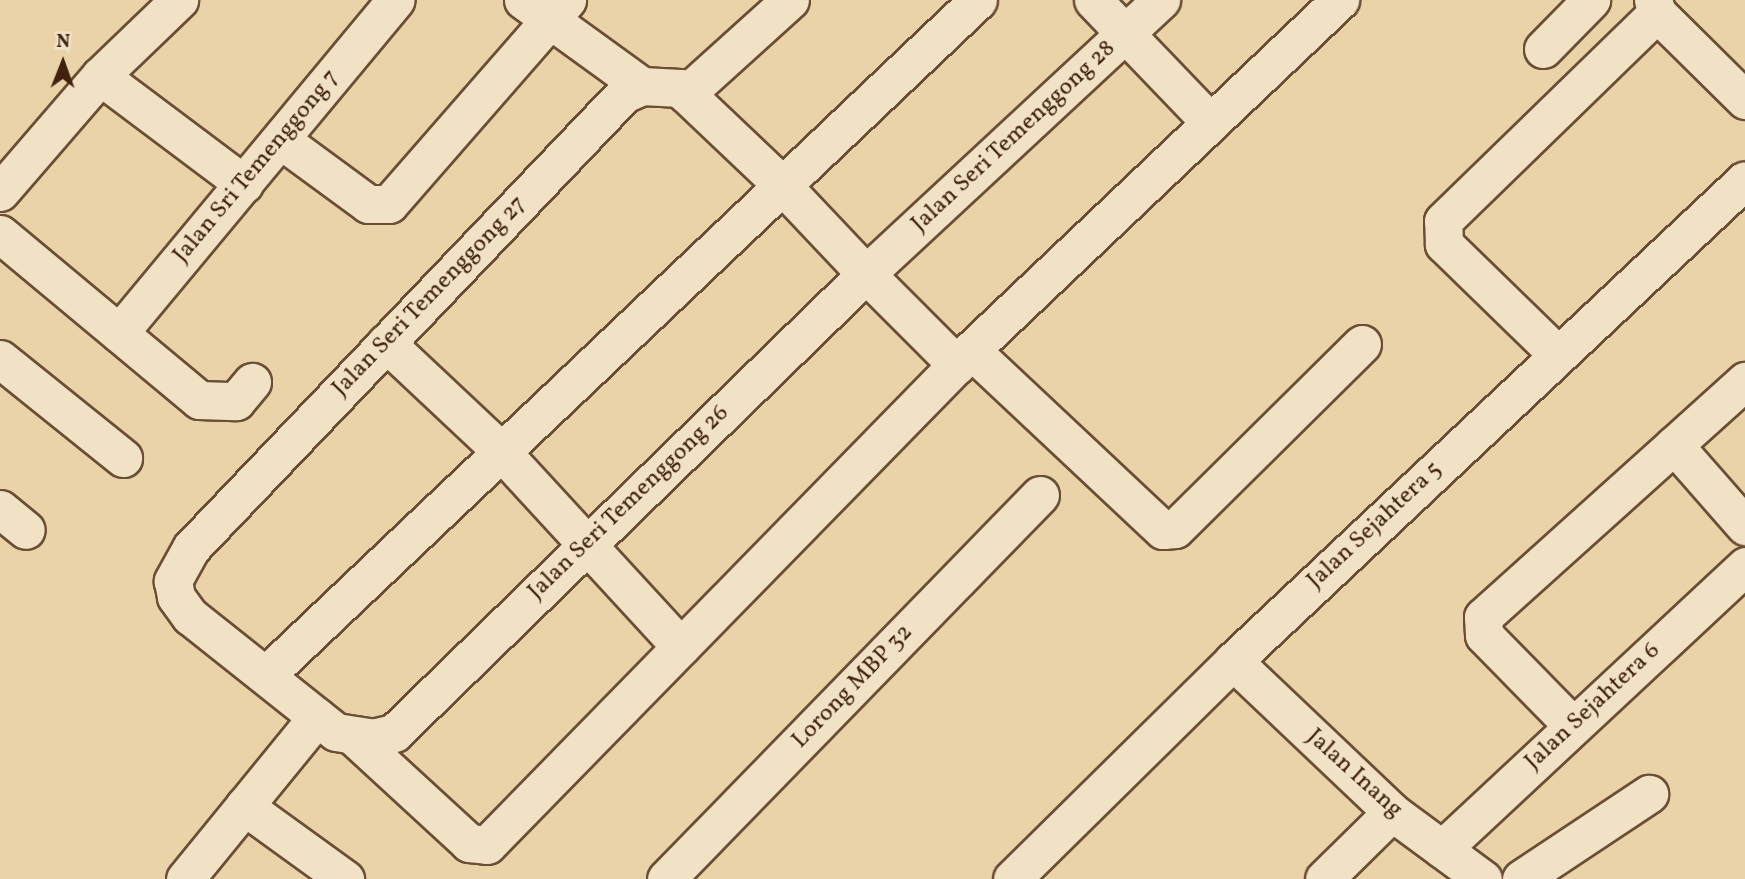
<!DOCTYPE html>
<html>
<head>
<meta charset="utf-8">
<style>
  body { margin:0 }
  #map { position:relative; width:1745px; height:879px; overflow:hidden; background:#ead3a8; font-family:Vollkorn,serif }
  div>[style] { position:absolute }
  .roads { filter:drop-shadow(2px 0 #6a4e35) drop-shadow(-2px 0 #6a4e35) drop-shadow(0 2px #6a4e35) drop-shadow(0 -2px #6a4e35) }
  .minor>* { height:37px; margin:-18.5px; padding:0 18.5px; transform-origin:18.5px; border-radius:18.5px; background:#f1e2c6 }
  span { translate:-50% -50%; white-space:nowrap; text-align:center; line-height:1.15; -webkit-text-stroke:5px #f1e2c6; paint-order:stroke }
  .street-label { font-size:24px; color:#40220f }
  .north { position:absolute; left:28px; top:28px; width:70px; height:70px; -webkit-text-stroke:5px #f1e2c6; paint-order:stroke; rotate:1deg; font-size:19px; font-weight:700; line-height:28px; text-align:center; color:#40220f }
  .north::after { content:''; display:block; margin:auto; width:24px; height:32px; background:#40220f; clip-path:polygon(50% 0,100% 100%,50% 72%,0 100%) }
</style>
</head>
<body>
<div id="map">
  <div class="roads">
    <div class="minor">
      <div style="left:523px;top:0;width:147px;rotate:35.9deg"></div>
      <div style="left:1093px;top:0;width:170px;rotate:46.2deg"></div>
      <div style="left:1653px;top:0;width:14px;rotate:73deg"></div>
      <div style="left:1657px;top:13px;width:124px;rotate:44.7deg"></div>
      <div style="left:1543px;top:49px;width:69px;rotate:-45.6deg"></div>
      <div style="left:100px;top:76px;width:180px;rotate:36.9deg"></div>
      <div style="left:686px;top:94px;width:140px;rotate:-42.1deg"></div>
      <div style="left:281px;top:140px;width:108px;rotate:36.3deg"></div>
      <div style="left:368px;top:204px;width:21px"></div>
      <div style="left:389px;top:204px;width:271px;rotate:-48.9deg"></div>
      <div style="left:0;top:192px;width:153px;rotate:-49.2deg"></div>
      <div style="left:100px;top:76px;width:110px;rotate:-43.9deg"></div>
      <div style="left:0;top:234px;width:259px;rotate:39.8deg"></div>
      <div style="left:199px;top:400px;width:37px;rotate:2deg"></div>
      <div style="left:236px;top:401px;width:25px;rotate:-50deg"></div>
      <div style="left:119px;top:333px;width:433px;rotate:-50.3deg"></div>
      <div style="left:386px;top:343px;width:154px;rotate:43.2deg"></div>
      <div style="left:498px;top:448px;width:270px;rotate:47.4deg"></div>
      <div style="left:971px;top:350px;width:263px;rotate:43.2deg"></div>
      <div style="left:1163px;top:530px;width:12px;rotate:-5deg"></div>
      <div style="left:1175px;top:529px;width:263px;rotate:-44.7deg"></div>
      <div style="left:1557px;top:354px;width:158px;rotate:-135.8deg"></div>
      <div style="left:1444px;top:244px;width:23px;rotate:-92deg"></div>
      <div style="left:1443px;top:221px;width:298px;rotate:-44.2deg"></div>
      <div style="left:0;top:359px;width:158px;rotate:38.8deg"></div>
      <div style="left:957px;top:365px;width:129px;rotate:-135deg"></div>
      <div style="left:866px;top:274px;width:125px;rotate:-133.4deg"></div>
      <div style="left:780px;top:183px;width:138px;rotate:-136.5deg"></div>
      <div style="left:680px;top:88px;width:38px;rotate:-177deg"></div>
      <div style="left:642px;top:86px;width:20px;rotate:156deg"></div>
      <div style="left:624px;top:94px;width:627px;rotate:133.64deg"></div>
      <div style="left:191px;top:548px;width:38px;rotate:119deg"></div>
      <div style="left:173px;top:581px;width:16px;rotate:79deg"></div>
      <div style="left:176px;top:597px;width:24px;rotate:54deg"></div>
      <div style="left:190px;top:616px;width:186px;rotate:38.5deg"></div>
      <div style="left:336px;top:732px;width:36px;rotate:9deg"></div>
      <div style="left:372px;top:738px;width:23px;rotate:-13deg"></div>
      <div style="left:394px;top:733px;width:658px;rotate:-44.2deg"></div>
      <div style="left:866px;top:274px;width:403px;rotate:-42.9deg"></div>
      <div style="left:1674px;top:445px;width:108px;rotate:48.8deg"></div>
      <div style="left:0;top:509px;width:33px;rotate:39deg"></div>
      <div style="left:1233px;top:661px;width:219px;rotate:43.5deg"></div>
      <div style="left:1392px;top:812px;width:113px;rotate:36.4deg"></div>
      <div style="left:266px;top:675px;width:981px;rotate:-43.47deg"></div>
      <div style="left:1573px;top:726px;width:127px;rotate:-134.4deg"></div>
      <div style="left:1484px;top:635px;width:18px;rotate:-93deg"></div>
      <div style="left:1483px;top:617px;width:353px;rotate:-42deg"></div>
      <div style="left:355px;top:738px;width:155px;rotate:42.6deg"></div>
      <div style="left:469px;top:843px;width:18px;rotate:6deg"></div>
      <div style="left:487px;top:845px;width:692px;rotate:-45.64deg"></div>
      <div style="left:971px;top:350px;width:509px;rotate:-43.49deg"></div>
      <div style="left:244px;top:806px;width:125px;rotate:35.9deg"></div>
      <div style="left:1442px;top:849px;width:415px;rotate:-43deg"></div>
      <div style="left:185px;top:879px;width:209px;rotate:-50.8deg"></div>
      <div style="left:666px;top:879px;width:536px;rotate:-45.76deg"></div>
      <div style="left:1012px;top:879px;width:310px;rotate:-44.6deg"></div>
      <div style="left:1233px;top:661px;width:702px;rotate:-43.21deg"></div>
      <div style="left:1324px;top:879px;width:95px;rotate:-44.6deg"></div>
      <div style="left:1521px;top:879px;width:154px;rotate:-33.6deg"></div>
    </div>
  </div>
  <div class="street-label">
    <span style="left:1014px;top:137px;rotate:-43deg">Jalan Seri Temenggong 28</span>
    <span style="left:257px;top:167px;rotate:-50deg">Jalan Sri Temenggong 7</span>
    <span style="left:430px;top:297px;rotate:-46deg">Jalan Seri Temenggong 27</span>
    <span style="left:629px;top:503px;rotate:-44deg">Jalan Seri Temenggong 26</span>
    <span style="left:1375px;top:526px;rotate:-43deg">Jalan Sejahtera 5</span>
    <span style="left:853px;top:687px;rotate:-46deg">Lorong MBP 32</span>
    <span style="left:1593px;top:707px;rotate:-43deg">Jalan Sejahtera 6</span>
    <span style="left:1354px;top:774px;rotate:42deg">Jalan Inang</span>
  </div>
  <div class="north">N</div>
</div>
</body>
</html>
